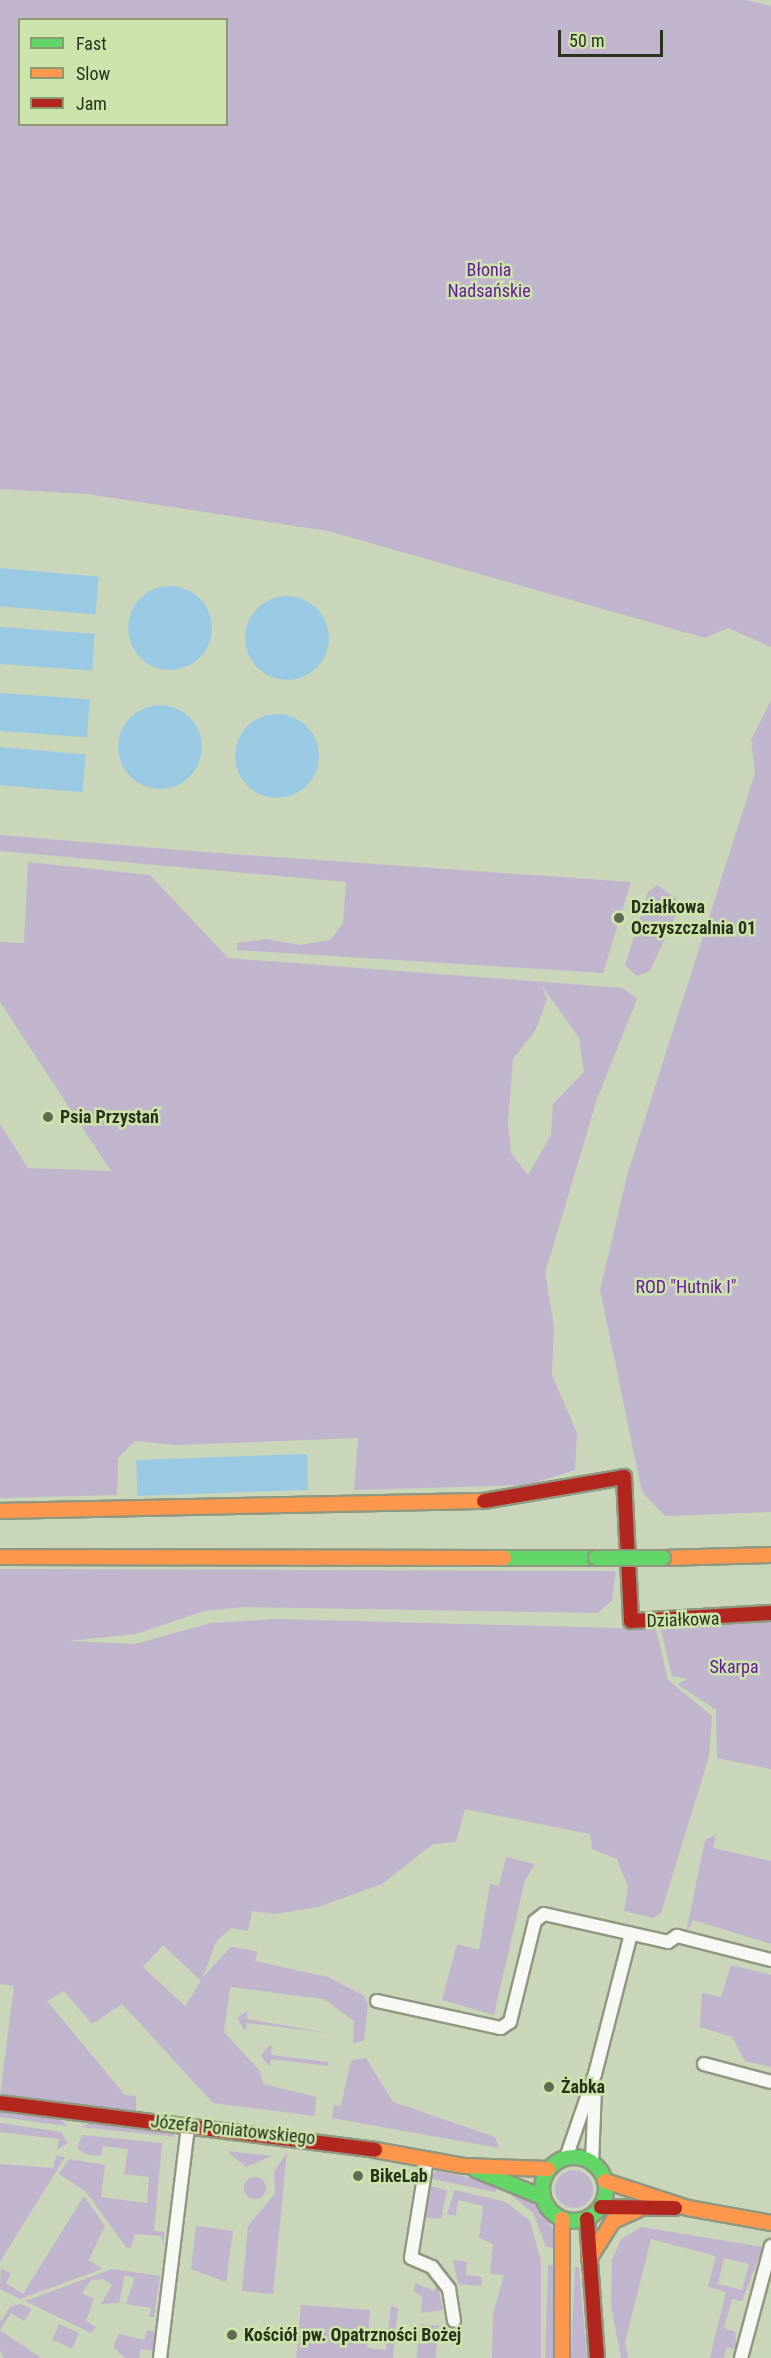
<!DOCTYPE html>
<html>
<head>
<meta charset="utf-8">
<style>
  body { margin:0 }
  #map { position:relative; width:771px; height:2358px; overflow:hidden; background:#cad6b9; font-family:"Roboto Condensed",sans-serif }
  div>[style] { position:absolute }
  .green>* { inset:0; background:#c1b4cd; transform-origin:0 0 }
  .round { border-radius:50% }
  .water>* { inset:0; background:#9ac9e4; transform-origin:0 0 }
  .roads { filter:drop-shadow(2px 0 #909882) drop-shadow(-2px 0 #909882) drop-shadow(0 2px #909882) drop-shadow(0 -2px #909882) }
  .street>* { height:12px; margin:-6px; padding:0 6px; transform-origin:6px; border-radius:6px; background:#f7f9f4 }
  .fast>* { height:14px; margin:-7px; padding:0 7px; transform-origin:7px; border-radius:7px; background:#63d668 }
  .fast>.ring { margin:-7px; padding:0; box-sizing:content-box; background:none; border:14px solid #63d668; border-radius:50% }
  .slow>* { height:14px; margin:-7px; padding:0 7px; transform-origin:7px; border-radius:7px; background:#ff974d }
  .jam>* { height:14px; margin:-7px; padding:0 7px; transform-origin:7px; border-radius:7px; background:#b3261e }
  .bridges { filter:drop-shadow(2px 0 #909882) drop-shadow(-2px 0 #909882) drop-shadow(0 2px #909882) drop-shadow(0 -2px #909882) }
  .fast-bridge>* { height:14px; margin:-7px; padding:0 7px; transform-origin:7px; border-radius:7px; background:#63d668 }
  .dots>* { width:16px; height:16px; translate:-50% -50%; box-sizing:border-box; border:3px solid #cde3ac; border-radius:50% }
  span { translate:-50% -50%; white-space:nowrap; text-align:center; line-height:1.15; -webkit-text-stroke:5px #cde3ac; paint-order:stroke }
  .park-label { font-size:18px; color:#681b9e }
  .poi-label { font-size:18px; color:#29321c; font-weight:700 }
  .left { translate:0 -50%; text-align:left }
  .street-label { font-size:18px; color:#29321c }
  .legend { position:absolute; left:18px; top:18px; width:210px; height:108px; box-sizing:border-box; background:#cde3ac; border:2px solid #8b9c72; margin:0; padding:8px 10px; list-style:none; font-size:18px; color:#29321c }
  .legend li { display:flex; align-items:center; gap:12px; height:30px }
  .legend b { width:30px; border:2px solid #8b9c72 }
  .scale { position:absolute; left:558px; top:30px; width:105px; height:27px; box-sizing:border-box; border:3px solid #29321c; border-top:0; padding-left:8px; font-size:18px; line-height:21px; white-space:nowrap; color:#29321c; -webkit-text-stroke:4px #cde3ac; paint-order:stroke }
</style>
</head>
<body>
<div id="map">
  <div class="green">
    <div style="clip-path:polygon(evenodd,0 0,745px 0,771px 6px,771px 647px,728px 628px,705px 638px,328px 531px,87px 494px,0 489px,0 0,20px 20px,226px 20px,226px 124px,20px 124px,20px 20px)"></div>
    <div style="clip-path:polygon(771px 700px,771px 1512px,665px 1516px,642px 1492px,600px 1290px,628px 1172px,755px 773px,751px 740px)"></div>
    <div style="clip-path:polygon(0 835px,204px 852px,631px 882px,603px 973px,237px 950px,237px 943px,266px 939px,299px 945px,330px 940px,343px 923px,346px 882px,0 851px)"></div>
    <div style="clip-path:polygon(evenodd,28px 862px,150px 875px,228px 958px,623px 988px,637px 999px,597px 1099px,545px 1273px,554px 1326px,552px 1375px,577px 1433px,575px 1470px,527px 1485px,354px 1490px,358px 1438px,176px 1445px,135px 1441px,118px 1458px,117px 1495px,0 1498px,0 1124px,28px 1168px,111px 1171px,0 1002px,0 942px,24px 943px,28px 862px,542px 986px,579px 1038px,584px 1072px,553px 1104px,551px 1135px,528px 1175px,511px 1153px,508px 1122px,513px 1059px,535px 1031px,547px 999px,542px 986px)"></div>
    <div style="clip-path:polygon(657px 885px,677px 899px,676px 914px,650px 971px,637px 976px,625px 965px,648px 892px)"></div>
    <div style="clip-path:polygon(evenodd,0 1569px,616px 1571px,612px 1600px,598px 1613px,244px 1607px,204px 1611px,136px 1634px,68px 1641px,135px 1644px,211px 1623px,277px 1619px,656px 1629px,668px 1680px,712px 1716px,709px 1756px,661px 1913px,653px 1918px,624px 1911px,628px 1887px,617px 1859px,592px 1849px,590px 1834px,465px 1809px,456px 1842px,433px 1844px,382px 1884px,318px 1907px,275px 1914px,252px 1911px,248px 1931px,231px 1928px,216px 1942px,203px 1977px,231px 1947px,245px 1949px,258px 1952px,255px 1961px,328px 1977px,363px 1995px,368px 2004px,364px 2040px,353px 2044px,354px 2021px,324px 1999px,230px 1987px,224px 2032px,260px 2071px,263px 2084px,316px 2097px,315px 2116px,213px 2103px,122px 2004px,92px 2024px,64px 1991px,47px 2001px,125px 2095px,136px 2096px,136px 2111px,0 2096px,14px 1986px,0 1984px,0 1569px,163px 1945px,201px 1981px,185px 2006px,143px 1967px,163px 1945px)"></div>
    <div style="clip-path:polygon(771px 1621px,771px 1769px,717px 1758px,716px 1710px,677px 1684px,688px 1679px,672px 1676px,661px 1630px)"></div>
    <div style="clip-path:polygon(716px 1834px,713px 1848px,771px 1861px,771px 1944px,693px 1920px,686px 1933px,705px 1840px)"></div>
    <div style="clip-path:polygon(506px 1857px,535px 1864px,525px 1880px,494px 2015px,442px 2000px,457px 1944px,479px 1950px,490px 1884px,499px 1886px)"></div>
    <div style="clip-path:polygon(731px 1965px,771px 1975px,771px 2067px,745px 2061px,732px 2037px,700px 2027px,702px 1993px,721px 1997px)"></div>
    <div style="clip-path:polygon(247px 2011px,247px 2019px,328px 2033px,247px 2023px,245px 2031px,237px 2018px)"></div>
    <div style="clip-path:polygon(268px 2046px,272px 2046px,271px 2055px,328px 2062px,328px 2066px,271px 2059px,270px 2067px,261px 2056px)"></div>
    <div style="clip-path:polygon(366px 2058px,393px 2102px,495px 2137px,499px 2148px,332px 2118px,334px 2105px,341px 2106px,351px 2060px)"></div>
    <div style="clip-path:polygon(0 2111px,58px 2118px,68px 2126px,0 2117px)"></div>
    <div style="clip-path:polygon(0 2123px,61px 2132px,68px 2143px,57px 2150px,59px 2139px,0 2132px)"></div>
    <div style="clip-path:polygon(90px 2123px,165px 2130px,177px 2137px,81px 2127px)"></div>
    <div style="clip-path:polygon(82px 2135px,162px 2143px,154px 2231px,165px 2232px,163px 2245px,161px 2236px,135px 2234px,131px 2248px,126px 2247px,86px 2192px,59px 2174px,69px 2159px,105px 2165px,101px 2197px,147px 2203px,149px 2177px,124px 2174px,128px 2149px,103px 2146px,101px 2156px,85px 2154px,77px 2148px)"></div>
    <div style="clip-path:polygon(227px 2151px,272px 2156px,246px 2167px)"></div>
    <div style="clip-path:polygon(287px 2152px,273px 2294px,242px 2291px,248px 2226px,275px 2193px,274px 2172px)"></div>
    <div style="clip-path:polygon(56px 2156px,65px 2157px,0 2262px,0 2164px,53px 2168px)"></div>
    <div class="round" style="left:555px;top:2170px;width:38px;height:38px"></div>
    <div style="clip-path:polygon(437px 2171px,448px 2173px,498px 2184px,495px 2192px,427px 2178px)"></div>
    <div class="round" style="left:244px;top:2177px;width:22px;height:22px"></div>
    <div style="clip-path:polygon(426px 2184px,447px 2191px,441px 2219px,421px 2217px)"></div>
    <div style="clip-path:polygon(512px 2189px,538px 2207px,556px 2233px,559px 2249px,546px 2247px,533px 2213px,512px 2196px)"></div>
    <div style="clip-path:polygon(455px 2190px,506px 2202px,530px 2221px,541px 2261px,541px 2358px,492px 2358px,493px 2314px,504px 2275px,490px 2274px,493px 2244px,479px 2238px,483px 2206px,458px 2200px,456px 2216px,447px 2214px)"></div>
    <div style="clip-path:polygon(84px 2196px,105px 2226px,89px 2260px,102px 2269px,20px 2299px,0 2289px,1px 2268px,11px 2274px,6px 2283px,23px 2294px)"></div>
    <div style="clip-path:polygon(196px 2226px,233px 2231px,226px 2282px,191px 2269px)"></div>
    <div style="clip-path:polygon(evenodd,641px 2227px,763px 2247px,742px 2301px,732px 2299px,724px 2328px,735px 2332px,737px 2350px,727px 2347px,724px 2358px,710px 2358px,726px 2292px,708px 2287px,716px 2256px,651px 2239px,625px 2342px,628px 2358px,621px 2358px,611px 2306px,612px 2260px,621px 2239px,641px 2227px,724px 2258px,749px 2264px,742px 2290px,718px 2284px,724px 2258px)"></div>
    <div style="clip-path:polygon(453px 2260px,467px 2262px,466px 2275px,482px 2277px,481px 2286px,458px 2284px)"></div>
    <div style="clip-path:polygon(548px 2265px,560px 2265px,553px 2358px,545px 2358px)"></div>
    <div style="clip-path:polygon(579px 2267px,587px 2358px,571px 2358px,575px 2267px)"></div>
    <div style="clip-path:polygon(112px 2269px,160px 2276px,154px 2317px,149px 2317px,151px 2308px,126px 2304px,135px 2278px,125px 2275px,119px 2303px,101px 2304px,112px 2285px,103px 2279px,91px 2280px,82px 2293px,94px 2299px,86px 2321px,96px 2327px,91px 2333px,25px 2301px)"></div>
    <div style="clip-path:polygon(437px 2282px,443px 2310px,421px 2313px,422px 2297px,414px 2291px,415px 2283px,434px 2291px)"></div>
    <div style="clip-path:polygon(20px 2304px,32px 2309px,24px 2321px,11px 2313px,0 2330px,41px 2358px,4px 2358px,0 2351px,0 2322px,10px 2307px)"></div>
    <div style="clip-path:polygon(301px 2305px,370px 2310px,367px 2348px,386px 2350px,391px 2306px,398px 2308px,393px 2358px,296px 2358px)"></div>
    <div style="left:59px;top:2324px;width:22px;height:17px;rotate:24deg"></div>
    <div style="left:420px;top:2324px;width:19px;height:34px;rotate:6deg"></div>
    <div style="clip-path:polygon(147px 2330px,155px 2332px,153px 2351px,141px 2349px,139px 2358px,125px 2358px,113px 2347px,119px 2334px,144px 2340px)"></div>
  </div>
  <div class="water">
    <div style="left:0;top:568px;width:99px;height:38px;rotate:5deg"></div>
    <div class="round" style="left:128px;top:586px;width:84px;height:84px"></div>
    <div class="round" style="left:245px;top:596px;width:84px;height:84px"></div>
    <div style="left:0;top:627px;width:95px;height:37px;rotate:4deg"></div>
    <div style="left:0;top:693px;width:90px;height:38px;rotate:4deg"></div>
    <div class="round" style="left:118px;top:705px;width:84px;height:84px"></div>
    <div class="round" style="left:235px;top:714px;width:84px;height:84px"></div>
    <div style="left:0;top:747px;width:86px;height:38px;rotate:5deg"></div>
    <div style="left:307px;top:1454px;width:36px;height:171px;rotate:88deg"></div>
  </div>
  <div class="roads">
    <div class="street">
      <div style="left:377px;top:2001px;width:127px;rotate:12.3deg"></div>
      <div style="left:501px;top:2028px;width:11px;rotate:-34deg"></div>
      <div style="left:510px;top:2022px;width:104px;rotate:-76.1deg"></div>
      <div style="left:535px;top:1921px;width:11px;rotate:-38deg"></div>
      <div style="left:544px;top:1914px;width:127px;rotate:12.7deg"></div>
      <div style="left:668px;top:1942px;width:11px;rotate:-34deg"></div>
      <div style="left:677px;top:1936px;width:97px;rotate:14.3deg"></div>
      <div style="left:704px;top:2064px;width:69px;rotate:15deg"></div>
      <div style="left:566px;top:2158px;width:89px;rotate:-71deg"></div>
      <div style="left:595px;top:2074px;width:145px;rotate:-75.6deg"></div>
      <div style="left:427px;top:2159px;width:100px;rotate:99.2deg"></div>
      <div style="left:411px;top:2258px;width:23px;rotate:23deg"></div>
      <div style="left:432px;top:2267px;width:28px;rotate:52deg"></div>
      <div style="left:449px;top:2289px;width:32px;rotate:81deg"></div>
      <div style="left:592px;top:2163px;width:76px;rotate:-87.7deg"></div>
      <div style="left:160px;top:2358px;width:235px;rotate:-83.1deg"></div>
      <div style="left:741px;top:2358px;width:116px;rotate:-75deg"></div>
    </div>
    <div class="fast">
      <div style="left:504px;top:1558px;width:92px"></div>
      <div class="ring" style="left:542px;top:2157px;width:50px;height:50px"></div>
      <div style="left:476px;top:2170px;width:71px;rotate:22.2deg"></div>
    </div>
    <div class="slow">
      <div style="left:0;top:1511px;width:484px;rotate:-1.2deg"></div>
      <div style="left:0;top:1557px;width:504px;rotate:0.11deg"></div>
      <div style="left:663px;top:1558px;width:108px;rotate:-1.6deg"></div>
      <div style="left:375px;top:2150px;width:90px;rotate:10.2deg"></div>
      <div style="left:464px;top:2166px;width:84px;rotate:2deg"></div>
      <div style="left:605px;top:2181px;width:87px;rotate:18deg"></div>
      <div style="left:688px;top:2208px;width:84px;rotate:10.2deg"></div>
      <div style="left:562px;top:2219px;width:139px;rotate:90deg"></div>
      <div style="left:589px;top:2259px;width:45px;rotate:-57.7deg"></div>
      <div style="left:613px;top:2221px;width:27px;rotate:-24deg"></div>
    </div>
    <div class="jam">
      <div style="left:484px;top:1501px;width:142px;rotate:-9.7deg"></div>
      <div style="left:624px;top:1477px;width:144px;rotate:87.2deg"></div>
      <div style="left:631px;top:1621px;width:140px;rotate:-3.3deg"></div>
      <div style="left:0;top:2103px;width:378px;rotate:7.1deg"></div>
      <div style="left:601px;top:2207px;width:74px;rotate:0.8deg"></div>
      <div style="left:587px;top:2219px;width:139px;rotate:85.9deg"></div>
    </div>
  </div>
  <div class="bridges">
    <div class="fast-bridge">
      <div style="left:596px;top:1558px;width:67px"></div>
    </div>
  </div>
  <div class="dots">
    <div style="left:619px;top:918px;background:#616b53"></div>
    <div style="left:48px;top:1117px;background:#616b53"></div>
    <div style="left:549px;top:2087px;background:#616b53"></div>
    <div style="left:358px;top:2176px;background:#616b53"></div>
    <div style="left:232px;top:2335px;background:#616b53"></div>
  </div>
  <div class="park-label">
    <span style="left:489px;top:281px">Błonia<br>Nadsańskie</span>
    <span style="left:686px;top:1287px">ROD "Hutnik I"</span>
    <span style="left:734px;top:1667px">Skarpa</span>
  </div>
  <div class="poi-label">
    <span class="left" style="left:631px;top:918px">Działkowa<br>Oczyszczalnia 01</span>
    <span class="left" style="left:60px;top:1117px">Psia Przystań</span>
    <span class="left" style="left:561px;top:2087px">Żabka</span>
    <span class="left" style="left:370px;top:2176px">BikeLab</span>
    <span class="left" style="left:244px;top:2335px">Kościół pw. Opatrzności Bożej</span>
  </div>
  <div class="street-label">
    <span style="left:683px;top:1620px;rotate:-2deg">Działkowa</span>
    <span style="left:233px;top:2130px;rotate:6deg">Józefa Poniatowskiego</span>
  </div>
  <ul class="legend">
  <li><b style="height:8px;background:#63d668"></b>Fast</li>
  <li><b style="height:8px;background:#ff974d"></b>Slow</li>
  <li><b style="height:8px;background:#b3261e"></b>Jam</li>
  </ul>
  <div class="scale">50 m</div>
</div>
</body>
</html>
